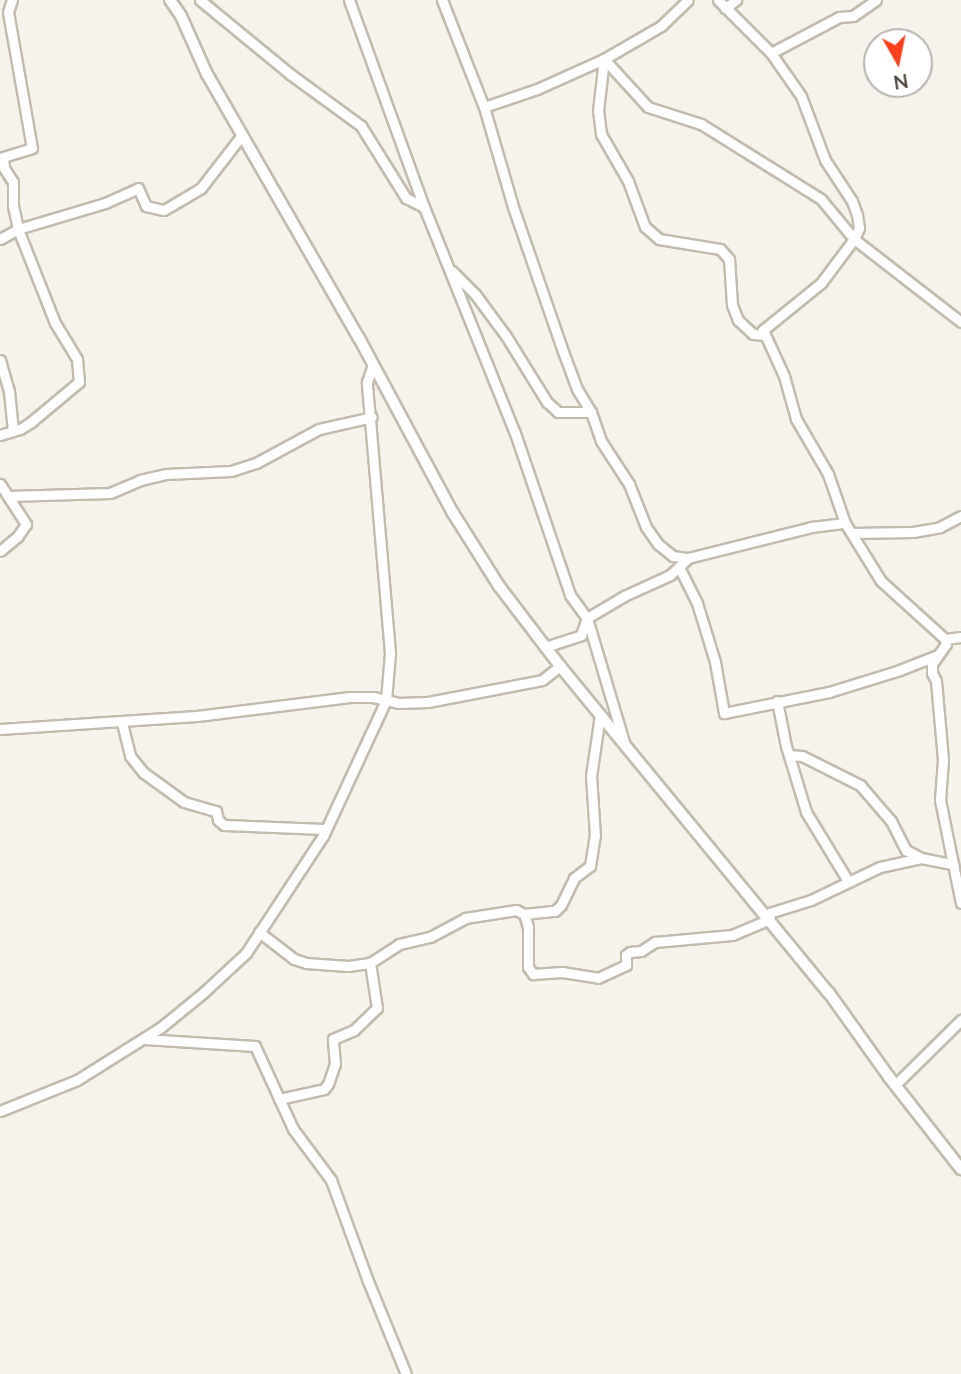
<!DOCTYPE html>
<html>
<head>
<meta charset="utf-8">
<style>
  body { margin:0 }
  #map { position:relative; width:961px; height:1374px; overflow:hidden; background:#f6f3ec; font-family:Lato,sans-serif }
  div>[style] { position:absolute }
  .roads { filter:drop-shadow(2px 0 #c2bbae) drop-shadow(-2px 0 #c2bbae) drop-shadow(0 2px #c2bbae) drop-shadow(0 -2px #c2bbae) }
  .minor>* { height:9px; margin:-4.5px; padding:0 4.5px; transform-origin:4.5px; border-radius:4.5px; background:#fff }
  .tertiary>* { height:10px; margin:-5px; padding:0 5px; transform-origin:5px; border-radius:5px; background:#fff }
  span { translate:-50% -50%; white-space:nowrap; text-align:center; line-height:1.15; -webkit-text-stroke:7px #fff; paint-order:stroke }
  .north { position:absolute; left:863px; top:28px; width:70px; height:70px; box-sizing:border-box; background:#fff; border:2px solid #b7b4b0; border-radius:50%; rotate:171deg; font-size:19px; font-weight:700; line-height:28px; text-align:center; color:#4b4439 }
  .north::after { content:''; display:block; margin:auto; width:24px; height:32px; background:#fc3f1d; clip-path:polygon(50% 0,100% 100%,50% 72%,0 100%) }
</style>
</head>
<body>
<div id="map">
  <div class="roads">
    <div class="minor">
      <div style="left:200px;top:0;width:117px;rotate:39.4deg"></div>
      <div style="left:290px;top:74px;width:88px;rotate:36.2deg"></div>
      <div style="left:361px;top:126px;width:85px;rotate:58deg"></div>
      <div style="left:406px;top:198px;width:20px;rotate:27deg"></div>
      <div style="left:349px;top:0;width:220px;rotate:70.1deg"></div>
      <div style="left:424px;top:207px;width:244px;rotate:68.1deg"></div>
      <div style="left:515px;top:433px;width:171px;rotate:71.2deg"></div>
      <div style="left:570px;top:595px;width:29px;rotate:54deg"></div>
      <div style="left:587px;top:618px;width:129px;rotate:73.4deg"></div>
      <div style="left:442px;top:0;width:115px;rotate:68.6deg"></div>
      <div style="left:484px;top:107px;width:104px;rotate:73.8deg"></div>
      <div style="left:513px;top:207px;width:147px;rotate:70.9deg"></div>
      <div style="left:561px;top:346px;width:46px;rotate:69.6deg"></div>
      <div style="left:577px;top:389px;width:27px;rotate:59deg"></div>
      <div style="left:718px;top:0;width:75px;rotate:45deg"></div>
      <div style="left:771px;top:53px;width:52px;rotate:55.1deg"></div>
      <div style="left:801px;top:96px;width:68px;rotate:69.4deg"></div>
      <div style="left:825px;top:160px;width:49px;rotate:56.6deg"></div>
      <div style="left:852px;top:201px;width:15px;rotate:70deg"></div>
      <div style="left:857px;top:215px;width:13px;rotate:81deg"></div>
      <div style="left:859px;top:228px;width:12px;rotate:114deg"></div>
      <div style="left:854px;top:239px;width:55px;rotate:126.9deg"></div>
      <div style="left:821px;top:283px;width:75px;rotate:141deg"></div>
      <div style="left:763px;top:330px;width:51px;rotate:65.5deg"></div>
      <div style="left:784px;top:376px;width:45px;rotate:74.4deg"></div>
      <div style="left:796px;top:419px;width:64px;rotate:59.8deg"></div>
      <div style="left:828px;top:474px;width:52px;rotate:70.9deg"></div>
      <div style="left:845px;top:523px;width:68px;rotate:58.2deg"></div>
      <div style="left:881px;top:581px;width:86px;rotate:42.2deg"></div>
      <div style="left:945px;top:639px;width:5px;rotate:79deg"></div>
      <div style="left:946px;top:644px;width:24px;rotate:125deg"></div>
      <div style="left:932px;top:664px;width:9px;rotate:90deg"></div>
      <div style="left:932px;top:673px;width:9px;rotate:63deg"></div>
      <div style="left:936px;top:681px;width:79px;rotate:84.9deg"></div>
      <div style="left:943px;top:760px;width:40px;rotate:94.3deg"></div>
      <div style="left:940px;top:800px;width:105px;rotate:78.5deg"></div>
      <div style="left:725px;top:8px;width:14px;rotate:-36deg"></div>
      <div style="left:771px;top:53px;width:77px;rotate:-27.9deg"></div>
      <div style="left:839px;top:17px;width:14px;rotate:-4deg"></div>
      <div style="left:853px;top:16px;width:28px;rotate:-35deg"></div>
      <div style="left:484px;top:107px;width:56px;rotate:-18.8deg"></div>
      <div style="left:537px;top:89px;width:73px;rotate:-24.1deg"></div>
      <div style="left:604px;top:59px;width:66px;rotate:-30.1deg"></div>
      <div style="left:661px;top:26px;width:37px;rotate:-44deg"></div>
      <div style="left:0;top:239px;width:21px;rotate:-29deg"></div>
      <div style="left:18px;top:229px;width:91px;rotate:-16.6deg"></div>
      <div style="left:105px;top:203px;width:36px;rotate:-24deg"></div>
      <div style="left:138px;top:188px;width:20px;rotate:66deg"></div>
      <div style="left:146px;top:206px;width:18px;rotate:13deg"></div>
      <div style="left:164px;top:210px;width:43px;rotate:-30.7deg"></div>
      <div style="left:201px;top:188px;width:67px;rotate:-52.3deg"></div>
      <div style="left:452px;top:271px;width:33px;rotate:45deg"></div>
      <div style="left:475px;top:294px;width:52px;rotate:53.6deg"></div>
      <div style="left:506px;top:336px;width:78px;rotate:58.2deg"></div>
      <div style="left:547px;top:402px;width:15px;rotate:42deg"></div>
      <div style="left:558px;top:412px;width:33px"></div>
      <div style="left:591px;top:412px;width:31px;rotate:71deg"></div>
      <div style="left:601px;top:441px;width:51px;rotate:56.9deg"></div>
      <div style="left:629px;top:484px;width:46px;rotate:68.4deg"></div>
      <div style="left:646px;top:527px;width:21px;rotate:55deg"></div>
      <div style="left:658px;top:544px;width:19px;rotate:39deg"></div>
      <div style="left:673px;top:556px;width:15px;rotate:8deg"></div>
      <div style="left:765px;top:335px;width:12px;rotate:-175deg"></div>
      <div style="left:753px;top:334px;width:21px;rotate:-137deg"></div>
      <div style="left:738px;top:320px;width:16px;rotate:-112deg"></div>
      <div style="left:732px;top:305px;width:46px;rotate:-93.7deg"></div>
      <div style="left:729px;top:259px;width:13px;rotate:-132deg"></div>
      <div style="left:720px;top:249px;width:62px;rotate:-170.7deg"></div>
      <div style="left:659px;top:239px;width:18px;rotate:-139deg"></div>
      <div style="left:645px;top:227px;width:49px;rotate:-110.3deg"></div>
      <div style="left:628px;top:181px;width:54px;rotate:-119.9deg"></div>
      <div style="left:601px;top:134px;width:23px;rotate:-97deg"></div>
      <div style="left:598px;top:111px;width:52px;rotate:-83.4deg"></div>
      <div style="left:604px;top:59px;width:65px;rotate:47.5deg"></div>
      <div style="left:648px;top:107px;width:56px;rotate:17.8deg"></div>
      <div style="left:701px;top:124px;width:142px;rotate:32deg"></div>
      <div style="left:821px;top:199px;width:52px;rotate:50.5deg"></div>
      <div style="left:854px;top:239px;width:135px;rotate:37.8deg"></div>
      <div style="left:0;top:360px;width:32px;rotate:74deg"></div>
      <div style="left:9px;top:391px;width:40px;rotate:84.3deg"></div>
      <div style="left:0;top:435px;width:21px;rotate:-17deg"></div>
      <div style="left:20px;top:429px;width:13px;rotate:-32deg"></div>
      <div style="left:31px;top:422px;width:62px;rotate:-39.8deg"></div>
      <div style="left:79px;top:382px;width:23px;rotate:-95deg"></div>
      <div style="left:77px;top:359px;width:42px;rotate:-121.4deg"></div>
      <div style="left:55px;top:323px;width:101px;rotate:-111.5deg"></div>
      <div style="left:18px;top:229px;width:24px;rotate:-102deg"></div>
      <div style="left:13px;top:206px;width:24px;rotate:-90deg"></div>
      <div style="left:13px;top:182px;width:17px;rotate:-123deg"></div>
      <div style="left:4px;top:168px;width:11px;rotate:-95deg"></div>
      <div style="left:3px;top:157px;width:30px;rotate:-17deg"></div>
      <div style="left:32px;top:148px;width:138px;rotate:-100deg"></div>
      <div style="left:8px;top:12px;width:13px;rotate:-72deg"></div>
      <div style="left:0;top:484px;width:48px;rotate:57deg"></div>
      <div style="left:26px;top:524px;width:14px;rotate:124deg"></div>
      <div style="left:18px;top:536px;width:23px;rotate:140deg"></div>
      <div style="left:8px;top:496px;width:102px;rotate:-1.7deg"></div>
      <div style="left:110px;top:493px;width:33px;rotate:-23deg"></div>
      <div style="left:140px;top:480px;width:27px;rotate:-13deg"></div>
      <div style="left:166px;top:474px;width:65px;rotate:-2.6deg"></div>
      <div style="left:231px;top:471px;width:26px;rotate:-18deg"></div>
      <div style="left:256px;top:463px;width:72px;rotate:-28.4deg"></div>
      <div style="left:319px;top:429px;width:54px;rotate:-12.8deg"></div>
      <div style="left:852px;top:533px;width:61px;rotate:-0.9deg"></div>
      <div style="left:913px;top:532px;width:27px;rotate:-10deg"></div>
      <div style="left:940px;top:527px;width:24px;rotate:-28deg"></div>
      <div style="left:679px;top:567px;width:40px;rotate:63.4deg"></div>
      <div style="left:697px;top:603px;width:62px;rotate:73deg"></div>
      <div style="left:715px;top:662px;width:52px;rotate:80deg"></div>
      <div style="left:724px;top:713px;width:107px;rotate:-11.3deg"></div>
      <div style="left:829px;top:692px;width:71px;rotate:-17.2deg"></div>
      <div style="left:897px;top:671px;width:44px;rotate:-21.3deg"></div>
      <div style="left:945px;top:639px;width:16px;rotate:-7deg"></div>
      <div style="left:545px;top:647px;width:38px;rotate:-18deg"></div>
      <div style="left:581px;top:635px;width:18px;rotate:-71deg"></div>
      <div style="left:587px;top:618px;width:43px;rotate:-30.7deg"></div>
      <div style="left:624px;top:596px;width:51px;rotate:-24.5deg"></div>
      <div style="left:670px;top:575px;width:25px;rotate:-43deg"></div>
      <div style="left:688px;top:558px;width:127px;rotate:-14.1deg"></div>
      <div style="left:811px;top:527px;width:34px;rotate:-7deg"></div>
      <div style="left:777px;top:701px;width:46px;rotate:78.7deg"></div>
      <div style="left:786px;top:746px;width:69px;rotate:73.1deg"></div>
      <div style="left:806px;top:812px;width:81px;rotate:58.7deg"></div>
      <div style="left:122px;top:723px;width:34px;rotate:76deg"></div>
      <div style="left:130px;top:756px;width:22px;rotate:51deg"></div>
      <div style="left:144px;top:773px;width:49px;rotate:35.9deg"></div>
      <div style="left:184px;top:802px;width:33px;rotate:16deg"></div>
      <div style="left:216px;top:811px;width:9px;rotate:77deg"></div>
      <div style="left:218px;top:820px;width:8px;rotate:40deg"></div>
      <div style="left:224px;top:825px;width:101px;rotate:2.3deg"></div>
      <div style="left:0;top:729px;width:197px;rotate:-3.8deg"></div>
      <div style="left:197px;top:716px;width:154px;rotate:-7.1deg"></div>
      <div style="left:350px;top:697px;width:23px"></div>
      <div style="left:373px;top:697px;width:26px;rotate:13deg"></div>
      <div style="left:398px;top:703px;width:30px;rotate:-2deg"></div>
      <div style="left:428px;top:702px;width:116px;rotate:-10.9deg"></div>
      <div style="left:542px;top:680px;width:23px;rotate:-38deg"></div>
      <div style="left:789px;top:755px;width:13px;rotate:4deg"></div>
      <div style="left:802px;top:756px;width:65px;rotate:26.6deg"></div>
      <div style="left:860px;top:785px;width:48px;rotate:49.3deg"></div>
      <div style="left:891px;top:821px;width:33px;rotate:63deg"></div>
      <div style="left:906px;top:850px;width:17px;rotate:28deg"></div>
      <div style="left:524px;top:914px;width:31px;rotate:-6deg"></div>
      <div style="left:555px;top:911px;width:8px;rotate:-45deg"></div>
      <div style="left:561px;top:905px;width:30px;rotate:-64deg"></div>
      <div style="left:574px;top:878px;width:20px;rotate:-37deg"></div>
      <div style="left:590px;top:866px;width:30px;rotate:-81deg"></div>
      <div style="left:595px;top:836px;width:60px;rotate:-93.8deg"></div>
      <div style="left:591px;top:776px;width:62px;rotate:-81.6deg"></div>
      <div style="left:766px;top:914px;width:47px;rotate:-17.3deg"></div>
      <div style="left:811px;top:900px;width:76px;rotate:-25.6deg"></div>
      <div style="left:880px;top:867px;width:42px;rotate:-12.4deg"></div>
      <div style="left:921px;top:858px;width:33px;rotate:11deg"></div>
      <div style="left:259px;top:932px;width:44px;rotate:37.6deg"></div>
      <div style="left:294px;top:959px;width:13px;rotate:18deg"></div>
      <div style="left:306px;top:963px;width:42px;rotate:4.1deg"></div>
      <div style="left:348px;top:966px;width:22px;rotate:-8deg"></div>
      <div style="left:370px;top:963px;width:35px;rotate:-33deg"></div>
      <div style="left:399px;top:944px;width:32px;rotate:-13deg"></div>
      <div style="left:430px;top:937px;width:40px;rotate:-28deg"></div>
      <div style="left:465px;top:918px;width:52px;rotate:-8.9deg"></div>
      <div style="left:516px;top:910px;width:9px;rotate:27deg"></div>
      <div style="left:524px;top:914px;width:14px;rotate:73deg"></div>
      <div style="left:528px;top:927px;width:40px;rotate:90deg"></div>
      <div style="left:528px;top:967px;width:9px;rotate:54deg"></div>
      <div style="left:533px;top:974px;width:29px;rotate:-4deg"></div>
      <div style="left:562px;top:972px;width:36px;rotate:9deg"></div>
      <div style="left:598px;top:978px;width:31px;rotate:-25deg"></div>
      <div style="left:626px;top:965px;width:10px;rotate:-90deg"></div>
      <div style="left:626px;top:955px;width:5px;rotate:-37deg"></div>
      <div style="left:630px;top:952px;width:11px;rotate:-5deg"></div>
      <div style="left:641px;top:951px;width:17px;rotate:-33deg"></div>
      <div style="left:655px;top:942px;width:77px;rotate:-5.2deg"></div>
      <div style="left:732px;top:935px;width:41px;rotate:-22.8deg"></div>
      <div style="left:144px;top:1039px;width:111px;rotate:3.6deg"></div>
      <div style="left:255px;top:1046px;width:91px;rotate:65.4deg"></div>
      <div style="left:293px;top:1129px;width:64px;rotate:53.3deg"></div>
      <div style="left:331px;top:1180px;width:108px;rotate:69.9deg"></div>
      <div style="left:368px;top:1281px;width:100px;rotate:67.8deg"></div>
      <div style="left:895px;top:1085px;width:93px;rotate:-44.6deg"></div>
      <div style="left:279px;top:1099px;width:46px;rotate:-12.5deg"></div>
      <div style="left:324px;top:1089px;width:6px;rotate:-51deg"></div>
      <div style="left:328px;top:1084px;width:21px;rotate:-71deg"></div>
      <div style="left:335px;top:1064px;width:25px;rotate:-95deg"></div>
      <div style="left:333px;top:1039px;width:23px;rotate:-23deg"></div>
      <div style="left:354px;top:1030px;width:32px;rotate:-44deg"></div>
      <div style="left:377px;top:1008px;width:46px;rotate:-98.8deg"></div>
      <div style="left:0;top:1111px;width:83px;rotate:-21.9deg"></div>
      <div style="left:77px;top:1080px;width:98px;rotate:-32.1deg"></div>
      <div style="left:160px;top:1028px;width:57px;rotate:-39.3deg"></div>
      <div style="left:204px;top:992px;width:57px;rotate:-42.9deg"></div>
      <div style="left:246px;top:953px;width:140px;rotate:-56.7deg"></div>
      <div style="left:323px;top:836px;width:150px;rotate:-65.1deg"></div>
      <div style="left:386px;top:700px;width:47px;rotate:-85.1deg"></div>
      <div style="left:390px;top:653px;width:272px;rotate:-94.9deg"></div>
      <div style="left:367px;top:382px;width:18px;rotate:-71deg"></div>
    </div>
    <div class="tertiary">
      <div style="left:170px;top:0;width:19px;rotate:55deg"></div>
      <div style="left:181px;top:16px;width:64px;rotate:65.9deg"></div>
      <div style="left:207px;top:74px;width:305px;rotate:60.1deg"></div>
      <div style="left:359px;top:338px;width:199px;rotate:61.8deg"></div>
      <div style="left:453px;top:513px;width:86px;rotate:57.8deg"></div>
      <div style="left:499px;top:586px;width:101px;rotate:52.7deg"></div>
      <div style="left:560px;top:666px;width:423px;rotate:50.6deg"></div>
      <div style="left:829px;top:993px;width:103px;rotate:54.5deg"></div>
      <div style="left:889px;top:1077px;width:117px;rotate:52deg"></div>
    </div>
  </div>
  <div class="north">N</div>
</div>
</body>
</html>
